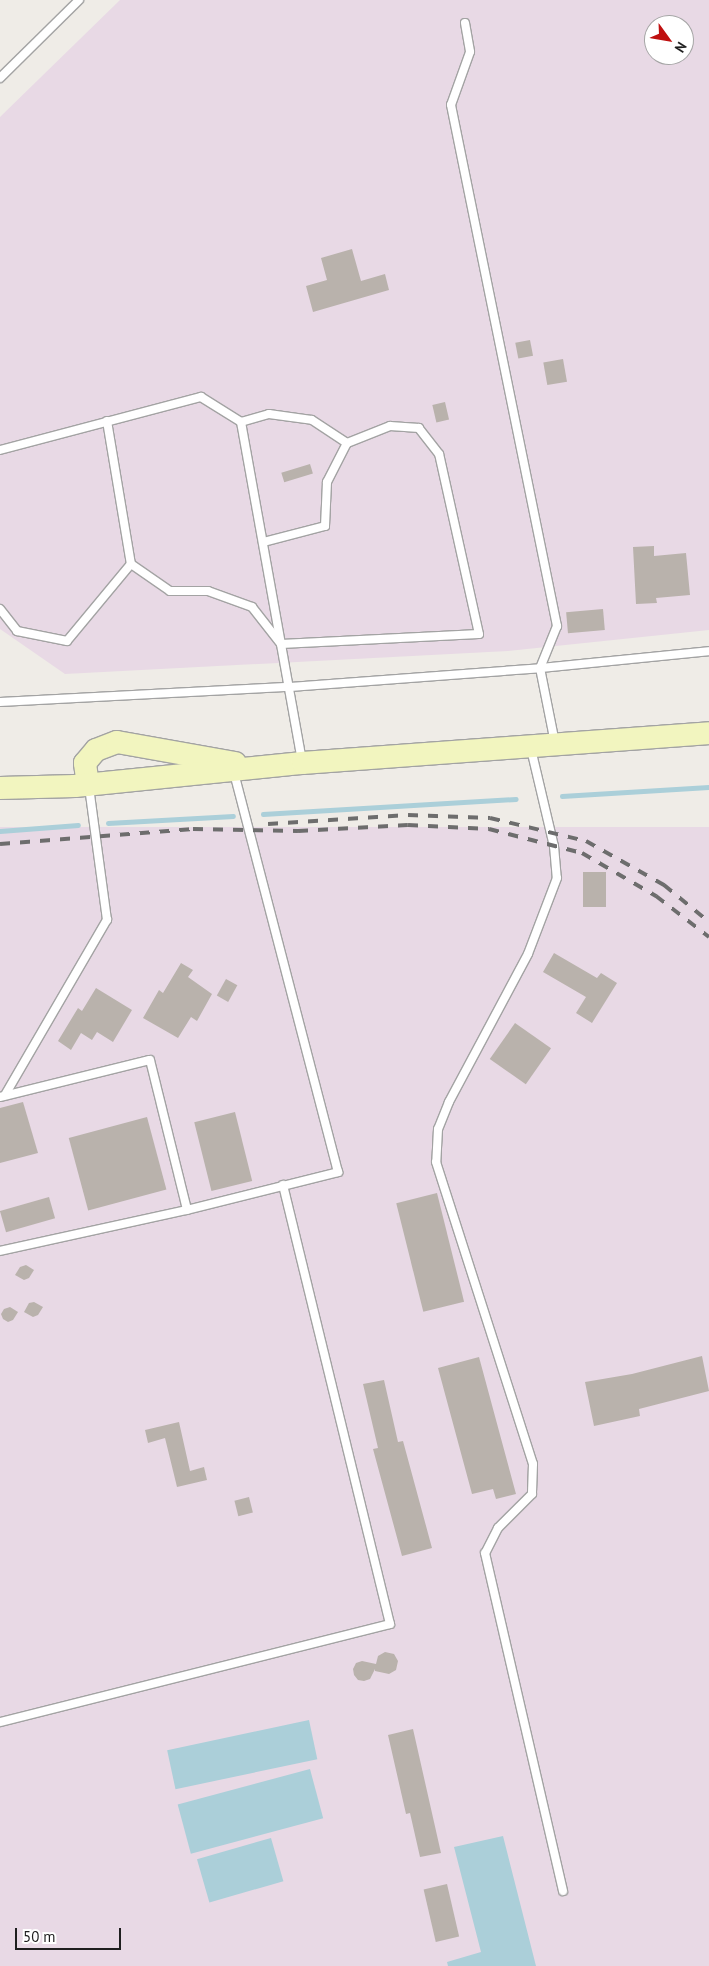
<!DOCTYPE html>
<html>
<head>
<meta charset="utf-8">
<style>
  body { margin:0 }
  #map { position:relative; width:709px; height:1966px; overflow:hidden; background:#efece7; font-family:"PT Sans",sans-serif }
  div>[style] { position:absolute }
  .industrial>* { inset:0; background:#e8d9e5; transform-origin:0 0 }
  .water>* { inset:0; background:#abcfd9; transform-origin:0 0 }
  .stream>* { height:4.5px; margin:-2.25px; padding:0 2.25px; transform-origin:2.25px; border-radius:2.25px; background:#abcfd9 }
  .building>* { inset:0; background:#b9b2ac; transform-origin:0 0 }
  .roads { filter:drop-shadow(1px 0 #a3a3a3) drop-shadow(-1px 0 #a3a3a3) drop-shadow(0 1px #a3a3a3) drop-shadow(0 -1px #a3a3a3) }
  .service>* { height:8px; margin:-4px; padding:0 4px; transform-origin:4px; border-radius:4px; background:#fff }
  .secondary>* { height:22px; margin:-11px; padding:0 11px; transform-origin:11px; border-radius:11px; background:#f2f5bf }
  .rail>* { height:4px; margin-top:-2px; transform-origin:0; background:repeating-linear-gradient(90deg,#6d6d6d 0 10px,transparent 0 20px) }
  span { translate:-50% -50%; white-space:nowrap; text-align:center; line-height:1.15; -webkit-text-stroke:4px #fff; paint-order:stroke }
  .north { position:absolute; left:644px; top:15px; width:50px; height:50px; box-sizing:border-box; background:#fff; border:1px solid #a5a5a5; border-radius:50%; rotate:122deg; font-size:14px; font-weight:700; line-height:20px; text-align:center; color:#1f1f1f }
  .north::after { content:''; display:block; margin:auto; width:18px; height:22px; background:#bf1010; clip-path:polygon(50% 0,100% 100%,50% 72%,0 100%) }
  .scale { position:absolute; left:15px; top:1928px; width:106px; height:22px; box-sizing:border-box; border:2px solid #1f1f1f; border-top:0; padding-left:6px; font-size:15px; line-height:18px; white-space:nowrap; color:#1f1f1f; -webkit-text-stroke:4px #fff; paint-order:stroke }
</style>
</head>
<body>
<div id="map">
  <div class="industrial">
    <div style="clip-path:polygon(evenodd,120px 0,709px 0,709px 630px,508px 651px,65px 674px,0 629px,0 117px,120px 0,654px 25px,684px 25px,684px 55px,654px 55px,654px 25px)"></div>
    <div style="left:709px;top:827px;width:1139px;height:712px;rotate:90deg"></div>
  </div>
  <div class="water">
    <div style="left:309px;top:1720px;width:40px;height:145px;rotate:78deg"></div>
    <div style="left:310px;top:1769px;width:51px;height:137px;rotate:75deg"></div>
    <div style="clip-path:polygon(503px 1836px,536px 1966px,448px 1966px,447px 1962px,481px 1952px,454px 1847px)"></div>
    <div style="left:271px;top:1838px;width:45px;height:77px;rotate:74deg"></div>
  </div>
  <div class="stream">
    <div style="left:562px;top:796px;width:147px;rotate:-3.5deg"></div>
    <div style="left:263px;top:814px;width:253px;rotate:-3.4deg"></div>
    <div style="left:108px;top:823px;width:125px;rotate:-3.2deg"></div>
    <div style="left:0;top:831px;width:78px;rotate:-4.4deg"></div>
  </div>
  <div class="building">
    <div style="clip-path:polygon(352px 249px,361px 281px,385px 274px,389px 290px,313px 312px,306px 286px,327px 280px,321px 258px)"></div>
    <div style="left:530px;top:340px;width:16px;height:15px;rotate:79deg"></div>
    <div style="left:563px;top:359px;width:23px;height:20px;rotate:80deg"></div>
    <div style="left:445px;top:402px;width:18px;height:13px;rotate:77deg"></div>
    <div style="left:310px;top:464px;width:10px;height:30px;rotate:73deg"></div>
    <div style="clip-path:polygon(654px 546px,654px 556px,686px 553px,690px 595px,656px 598px,657px 603px,636px 604px,633px 547px)"></div>
    <div style="left:603px;top:609px;width:21px;height:37px;rotate:85deg"></div>
    <div style="left:583px;top:872px;width:23px;height:35px"></div>
    <div style="clip-path:polygon(554px 953px,597px 978px,601px 973px,617px 983px,592px 1023px,576px 1013px,586px 997px,543px 972px)"></div>
    <div style="clip-path:polygon(181px 963px,193px 970px,188px 977px,212px 994px,197px 1021px,191px 1017px,178px 1038px,143px 1018px,159px 990px,163px 993px)"></div>
    <div style="left:226px;top:979px;width:13px;height:19px;rotate:29deg"></div>
    <div style="clip-path:polygon(96px 988px,132px 1010px,113px 1042px,97px 1032px,92px 1040px,81px 1033px,71px 1050px,58px 1041px,78px 1008px,82px 1011px)"></div>
    <div style="left:515px;top:1023px;width:44px;height:44px;rotate:35deg"></div>
    <div style="clip-path:polygon(23px 1102px,38px 1153px,0 1163px,0 1108px)"></div>
    <div style="left:235px;top:1112px;width:71px;height:42px;rotate:76deg"></div>
    <div style="left:147px;top:1117px;width:75px;height:81px;rotate:75deg"></div>
    <div style="left:437px;top:1193px;width:112px;height:42px;rotate:76deg"></div>
    <div style="left:49px;top:1197px;width:22px;height:51px;rotate:74deg"></div>
    <div style="clip-path:polygon(26px 1265px,34px 1270px,29px 1278px,24px 1280px,15px 1275px,20px 1267px)"></div>
    <div style="clip-path:polygon(34px 1302px,43px 1307px,38px 1315px,33px 1317px,24px 1312px,29px 1303px)"></div>
    <div style="clip-path:polygon(10px 1307px,18px 1312px,13px 1320px,8px 1322px,3px 1319px,1px 1314px,4px 1309px)"></div>
    <div style="clip-path:polygon(702px 1356px,709px 1391px,639px 1409px,640px 1416px,594px 1426px,585px 1382px,632px 1374px)"></div>
    <div style="clip-path:polygon(479px 1357px,516px 1494px,496px 1499px,493px 1489px,472px 1494px,438px 1368px)"></div>
    <div style="clip-path:polygon(384px 1380px,398px 1442px,403px 1441px,432px 1548px,402px 1556px,373px 1449px,378px 1448px,363px 1384px)"></div>
    <div style="clip-path:polygon(179px 1422px,190px 1471px,204px 1467px,207px 1480px,177px 1487px,165px 1438px,148px 1443px,145px 1430px)"></div>
    <div style="left:249px;top:1497px;width:16px;height:15px;rotate:76deg"></div>
    <div style="clip-path:polygon(385px 1652px,394px 1654px,398px 1661px,396px 1670px,389px 1674px,375px 1671px,375px 1669px,370px 1679px,364px 1681px,358px 1680px,354px 1675px,353px 1669px,356px 1663px,362px 1661px,376px 1664px,378px 1656px)"></div>
    <div style="clip-path:polygon(413px 1729px,441px 1853px,420px 1857px,410px 1813px,406px 1814px,388px 1735px)"></div>
    <div style="left:447px;top:1884px;width:54px;height:24px;rotate:77deg"></div>
  </div>
  <div class="roads">
    <div class="service">
      <div style="left:465px;top:23px;width:29px;rotate:80deg"></div>
      <div style="left:470px;top:52px;width:56px;rotate:109.7deg"></div>
      <div style="left:451px;top:105px;width:532px;rotate:78.5deg"></div>
      <div style="left:557px;top:626px;width:45px;rotate:112deg"></div>
      <div style="left:540px;top:668px;width:76px;rotate:78.7deg"></div>
      <div style="left:0;top:78px;width:111px;rotate:-44.6deg"></div>
      <div style="left:107px;top:421px;width:145px;rotate:80.5deg"></div>
      <div style="left:131px;top:564px;width:47px;rotate:34.7deg"></div>
      <div style="left:170px;top:591px;width:38px"></div>
      <div style="left:208px;top:591px;width:47px;rotate:20deg"></div>
      <div style="left:252px;top:607px;width:47px;rotate:51.9deg"></div>
      <div style="left:281px;top:644px;width:198px;rotate:-2.9deg"></div>
      <div style="left:479px;top:634px;width:184px;rotate:-102.5deg"></div>
      <div style="left:439px;top:454px;width:33px;rotate:-128deg"></div>
      <div style="left:419px;top:428px;width:29px;rotate:-176deg"></div>
      <div style="left:390px;top:426px;width:46px;rotate:158.4deg"></div>
      <div style="left:347px;top:443px;width:44px;rotate:117.1deg"></div>
      <div style="left:327px;top:482px;width:44px;rotate:92.6deg"></div>
      <div style="left:325px;top:526px;width:64px;rotate:165.5deg"></div>
      <div style="left:241px;top:422px;width:29px;rotate:-16deg"></div>
      <div style="left:269px;top:414px;width:43px;rotate:7.9deg"></div>
      <div style="left:312px;top:420px;width:42px;rotate:33.3deg"></div>
      <div style="left:0;top:450px;width:208px;rotate:-14.8deg"></div>
      <div style="left:201px;top:397px;width:47px;rotate:32deg"></div>
      <div style="left:241px;top:422px;width:344px;rotate:79.8deg"></div>
      <div style="left:0;top:609px;width:28px;rotate:52deg"></div>
      <div style="left:17px;top:631px;width:51px;rotate:11.3deg"></div>
      <div style="left:67px;top:641px;width:100px;rotate:-50.3deg"></div>
      <div style="left:0;top:702px;width:290px;rotate:-3deg"></div>
      <div style="left:290px;top:687px;width:251px;rotate:-4.3deg"></div>
      <div style="left:540px;top:668px;width:170px;rotate:-5.7deg"></div>
      <div style="left:531px;top:749px;width:100px;rotate:76.7deg"></div>
      <div style="left:554px;top:846px;width:32px;rotate:85deg"></div>
      <div style="left:557px;top:878px;width:81px;rotate:110.9deg"></div>
      <div style="left:528px;top:954px;width:168px;rotate:118.1deg"></div>
      <div style="left:449px;top:1102px;width:29px;rotate:112deg"></div>
      <div style="left:438px;top:1129px;width:33px;rotate:93deg"></div>
      <div style="left:436px;top:1162px;width:317px;rotate:72.2deg"></div>
      <div style="left:533px;top:1464px;width:30px;rotate:92deg"></div>
      <div style="left:532px;top:1494px;width:48px;rotate:135deg"></div>
      <div style="left:498px;top:1528px;width:28px;rotate:117deg"></div>
      <div style="left:485px;top:1553px;width:347px;rotate:77deg"></div>
      <div style="left:5px;top:1095px;width:203px;rotate:-59.8deg"></div>
      <div style="left:107px;top:920px;width:134px;rotate:-97.7deg"></div>
      <div style="left:0;top:1097px;width:154px;rotate:-13.9deg"></div>
      <div style="left:150px;top:1060px;width:154px;rotate:76.1deg"></div>
      <div style="left:0;top:1251px;width:191px;rotate:-12.4deg"></div>
      <div style="left:187px;top:1210px;width:156px;rotate:-14.1deg"></div>
      <div style="left:338px;top:1172px;width:413px;rotate:-104.6deg"></div>
      <div style="left:0;top:1722px;width:402px;rotate:-14.1deg"></div>
      <div style="left:390px;top:1624px;width:452px;rotate:-103.7deg"></div>
    </div>
    <div class="secondary">
      <div style="left:88px;top:785px;width:22px;rotate:-98deg"></div>
      <div style="left:85px;top:763px;width:17px;rotate:-50deg"></div>
      <div style="left:96px;top:750px;width:22px;rotate:-21deg"></div>
      <div style="left:117px;top:742px;width:120px;rotate:10.1deg"></div>
      <div style="left:0;top:788px;width:75px;rotate:-1.5deg"></div>
      <div style="left:75px;top:786px;width:229px;rotate:-5.8deg"></div>
      <div style="left:303px;top:763px;width:407px;rotate:-4.2deg"></div>
    </div>
  </div>
  <div class="rail">
    <div style="left:268px;top:824px;width:140px;rotate:-3.7deg"></div>
    <div style="left:408px;top:815px;width:82px;rotate:2.1deg"></div>
    <div style="left:490px;top:818px;width:99px;rotate:13.5deg"></div>
    <div style="left:586px;top:841px;width:90px;rotate:29.4deg"></div>
    <div style="left:664px;top:885px;width:58px;rotate:39.4deg"></div>
    <div style="left:0;top:844px;width:194px;rotate:-4.4deg"></div>
    <div style="left:193px;top:829px;width:105px;rotate:1.1deg"></div>
    <div style="left:298px;top:831px;width:110px;rotate:-3.1deg"></div>
    <div style="left:408px;top:825px;width:81px;rotate:2.8deg"></div>
    <div style="left:489px;top:829px;width:96px;rotate:14.5deg"></div>
    <div style="left:582px;top:853px;width:86px;rotate:30.2deg"></div>
    <div style="left:656px;top:896px;width:67px;rotate:37.7deg"></div>
  </div>
  <div class="north">N</div>
  <div class="scale">50 m</div>
</div>
</body>
</html>
